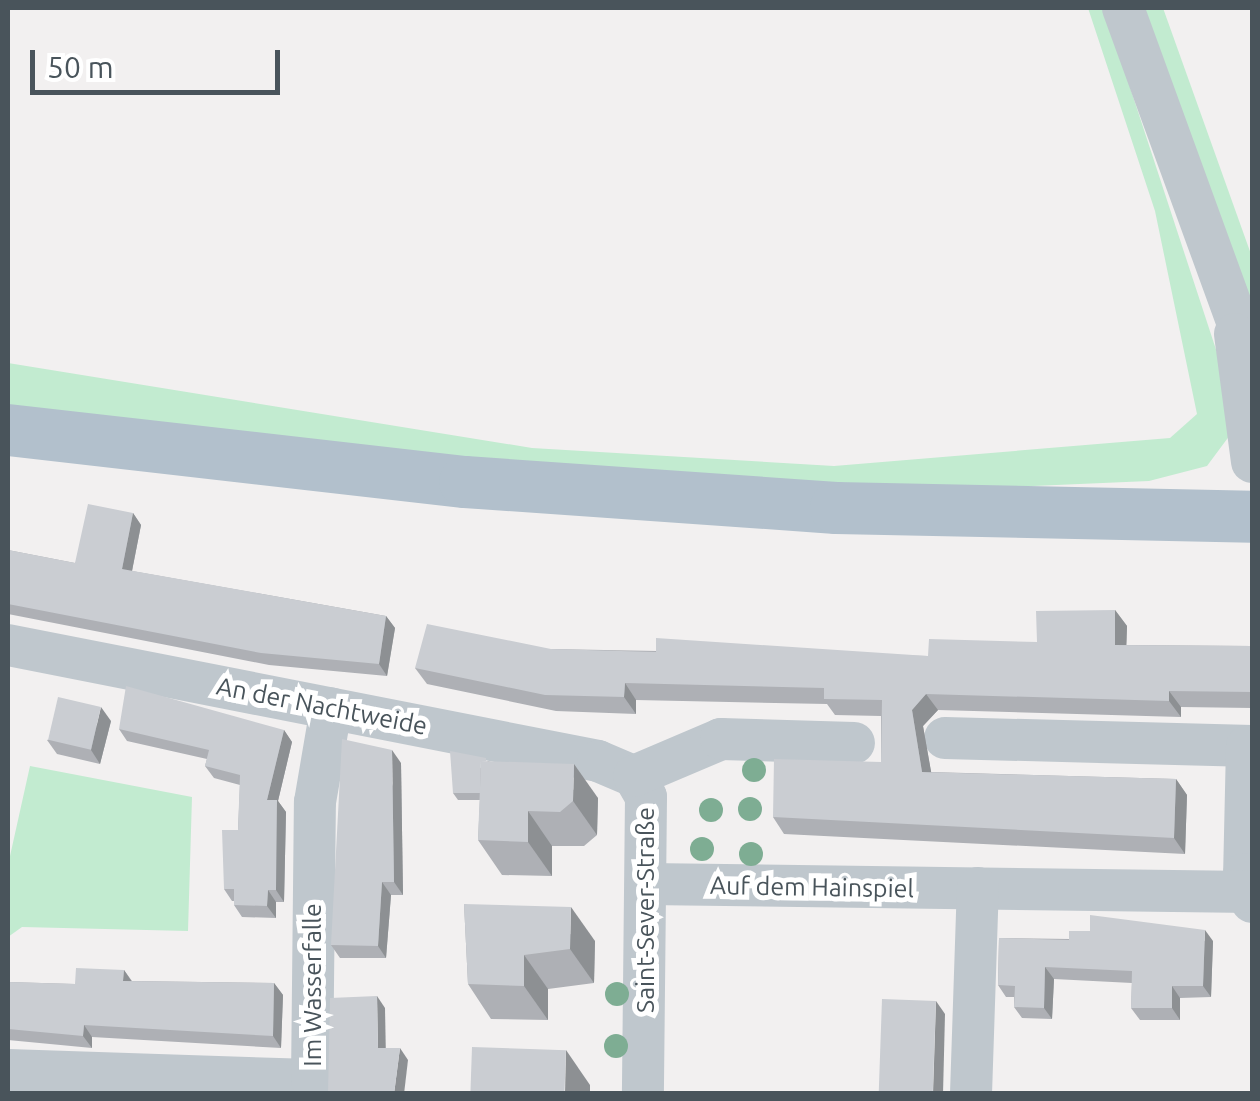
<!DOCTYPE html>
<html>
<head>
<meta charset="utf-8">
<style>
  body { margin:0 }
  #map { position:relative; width:1260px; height:1101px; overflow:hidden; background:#f2f0f0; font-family:Ubuntu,sans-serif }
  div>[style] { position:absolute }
  .green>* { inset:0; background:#c2ebd0 }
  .minor>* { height:42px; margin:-21px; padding:0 21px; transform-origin:21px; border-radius:21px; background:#bfc7cd }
  .major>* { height:52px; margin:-26px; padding:0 26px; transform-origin:26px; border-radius:26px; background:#b2c0cc }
  .trees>* { width:24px; height:24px; margin:-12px; border-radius:50%; background:#7ead93 }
  .wall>* { inset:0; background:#aeb0b5 }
  .shaded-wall>* { inset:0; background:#8d9093 }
  .building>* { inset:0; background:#cacdd2; transform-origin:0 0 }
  span { translate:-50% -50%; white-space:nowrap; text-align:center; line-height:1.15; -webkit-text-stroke:10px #fff; paint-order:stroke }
  .street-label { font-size:25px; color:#49545b }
  .frame { position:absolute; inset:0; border:10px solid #49545b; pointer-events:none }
  .scale { position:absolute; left:30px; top:50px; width:250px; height:45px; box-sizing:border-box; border:5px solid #49545b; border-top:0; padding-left:12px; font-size:30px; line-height:35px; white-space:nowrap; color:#49545b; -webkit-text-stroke:8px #fff; paint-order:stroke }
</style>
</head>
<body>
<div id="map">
  <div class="green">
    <div style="clip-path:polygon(1088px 8px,1104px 8px,1226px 380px,1230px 435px,1207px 466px,1149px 481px,1012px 487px,712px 483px,8px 413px,8px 363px,532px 448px,834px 466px,1170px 438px,1197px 414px,1155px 211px)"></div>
    <div style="clip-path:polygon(1137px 8px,1163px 8px,1252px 257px,1252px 317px)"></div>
    <div style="clip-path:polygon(30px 766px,192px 797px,188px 931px,22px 927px,8px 937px,8px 865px)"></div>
  </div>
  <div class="minor">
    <div style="left:1123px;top:8px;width:378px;rotate:70deg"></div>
    <div style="left:1235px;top:334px;width:129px;rotate:82.4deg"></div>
    <div style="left:8px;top:645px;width:601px;rotate:11.12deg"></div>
    <div style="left:598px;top:761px;width:39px;rotate:23deg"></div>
    <div style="left:634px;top:776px;width:24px;rotate:60deg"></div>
    <div style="left:646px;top:797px;width:297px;rotate:90.6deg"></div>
    <div style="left:945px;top:738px;width:307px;rotate:1.5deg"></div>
    <div style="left:1247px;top:746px;width:128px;rotate:91.3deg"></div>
    <div style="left:1244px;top:874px;width:29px;rotate:74deg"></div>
    <div style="left:634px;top:776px;width:95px;rotate:-23deg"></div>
    <div style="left:721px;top:739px;width:133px;rotate:1.7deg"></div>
    <div style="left:647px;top:884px;width:605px;rotate:0.76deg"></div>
    <div style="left:8px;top:1070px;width:304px;rotate:1.9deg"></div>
    <div style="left:312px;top:1080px;width:278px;rotate:-89.4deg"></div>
    <div style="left:315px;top:802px;width:95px;rotate:-80.3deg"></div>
    <div style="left:971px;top:1094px;width:206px;rotate:-88.1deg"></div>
  </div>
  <div class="major">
    <div style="left:8px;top:430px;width:460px;rotate:6.5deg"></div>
    <div style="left:465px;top:482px;width:372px;rotate:4deg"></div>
    <div style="left:836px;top:508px;width:416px;rotate:1.2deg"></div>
  </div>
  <div class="trees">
    <div style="left:754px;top:770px"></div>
    <div style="left:750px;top:809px"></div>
    <div style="left:711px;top:810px"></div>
    <div style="left:702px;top:849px"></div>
    <div style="left:751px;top:854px"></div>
    <div style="left:617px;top:994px"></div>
    <div style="left:616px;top:1046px"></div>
  </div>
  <div class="wall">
    <div style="clip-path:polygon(133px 513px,141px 525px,132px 571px,386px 616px,395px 628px,387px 676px,269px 665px,8px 614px,8px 550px,75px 563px)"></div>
    <div style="clip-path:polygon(1115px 610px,1127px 626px,1126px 645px,1252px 646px,1252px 708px,1181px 707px,1181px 717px,938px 710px,923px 726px,931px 772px,1176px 779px,1187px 795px,1185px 854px,784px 834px,773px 817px,881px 762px,881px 716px,835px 715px,827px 704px,636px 700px,636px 714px,556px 711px,427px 684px,415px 668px,551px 649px,928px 656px,1037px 642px)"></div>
    <div style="clip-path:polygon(111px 721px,100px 764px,57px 754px,47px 740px)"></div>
    <div style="clip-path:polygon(119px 729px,284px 730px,292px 742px,278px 801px,286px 812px,284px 902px,276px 902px,276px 918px,242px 917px,234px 905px,234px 901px,232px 901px,224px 889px,238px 830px,240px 785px,214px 778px,205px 766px,207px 759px,127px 741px)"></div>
    <div style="clip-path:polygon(488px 761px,598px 798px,597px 835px,584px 846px,552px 846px,552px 876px,502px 875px,478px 840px,480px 800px,458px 800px,453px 793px)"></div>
    <div style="clip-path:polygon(401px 763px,403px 895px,391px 895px,386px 958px,340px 958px,331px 945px)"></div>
    <div style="clip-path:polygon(464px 904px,595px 941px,594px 983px,548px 989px,548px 1020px,491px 1019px,468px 984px)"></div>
    <div style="clip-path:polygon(999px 938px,1213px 941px,1211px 997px,1180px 998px,1180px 1020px,1140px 1020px,1131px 1008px,1132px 983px,1054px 979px,1052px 1019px,1022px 1018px,1014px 1007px,1014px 997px,1006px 997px,998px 985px)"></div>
    <div style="clip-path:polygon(124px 970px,132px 981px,274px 983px,283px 995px,281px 1048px,92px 1037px,92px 1048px,8px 1040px,8px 982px,75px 984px)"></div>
  </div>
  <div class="shaded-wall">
    <div style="clip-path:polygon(133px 513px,141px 525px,130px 581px,122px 569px)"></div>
    <div style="clip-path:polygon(1115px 610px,1127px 626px,1126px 661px,1115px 645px)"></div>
    <div style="clip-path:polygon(386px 616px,395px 628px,387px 676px,379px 664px)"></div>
    <div style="clip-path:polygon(625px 683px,636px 700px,636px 714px,624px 697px)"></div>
    <div style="clip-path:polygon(1169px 691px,1181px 707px,1181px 717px,1169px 701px)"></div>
    <div style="clip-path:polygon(926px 694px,938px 710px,923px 726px,934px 788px,922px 772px,912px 710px)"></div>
    <div style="clip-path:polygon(101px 707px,111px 721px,100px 764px,91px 750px)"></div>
    <div style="clip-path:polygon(284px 730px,292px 742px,278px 801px,286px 812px,284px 902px,276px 890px,267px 800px)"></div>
    <div style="clip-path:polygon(392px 750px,401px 763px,403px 895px,394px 882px)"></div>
    <div style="clip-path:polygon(574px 764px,598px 798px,597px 835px,573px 801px)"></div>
    <div style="clip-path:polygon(1176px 779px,1187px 795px,1185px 854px,1174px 838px)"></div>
    <div style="clip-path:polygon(528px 811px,552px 846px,552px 876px,528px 842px)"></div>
    <div style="clip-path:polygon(382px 882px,391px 895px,386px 958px,378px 946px)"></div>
    <div style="clip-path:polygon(268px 890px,276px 902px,276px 918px,267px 906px)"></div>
    <div style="clip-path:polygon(571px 907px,595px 941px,594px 983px,570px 949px)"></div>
    <div style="clip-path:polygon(1205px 930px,1213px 941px,1211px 997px,1203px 986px)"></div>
    <div style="clip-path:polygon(524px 955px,548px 989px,548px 1020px,524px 986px)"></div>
    <div style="clip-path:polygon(1045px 967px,1054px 979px,1052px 1019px,1044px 1008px)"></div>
    <div style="clip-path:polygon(124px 970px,132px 982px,123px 981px)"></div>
    <div style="clip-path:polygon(274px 983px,283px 995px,281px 1048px,273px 1036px)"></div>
    <div style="clip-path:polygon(1172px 986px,1180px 998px,1180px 1020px,1172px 1008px)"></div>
    <div style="clip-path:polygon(377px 996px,385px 1008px,386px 1060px,378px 1048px)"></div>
    <div style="clip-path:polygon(936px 1001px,945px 1014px,943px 1094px,933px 1094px)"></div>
    <div style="clip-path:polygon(84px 1025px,92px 1037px,92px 1048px,83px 1036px)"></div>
    <div style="clip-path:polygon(400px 1048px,408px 1060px,404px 1094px,394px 1094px)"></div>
    <div style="clip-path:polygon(566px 1050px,590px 1085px,590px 1094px,565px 1094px)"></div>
  </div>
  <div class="building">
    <div style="clip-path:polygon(88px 504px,133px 513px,122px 569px,386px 616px,379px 664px,261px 653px,8px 604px,8px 550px,75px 563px)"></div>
    <div style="clip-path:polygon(1115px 610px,1115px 645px,1252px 646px,1252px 692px,1169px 691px,1169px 701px,926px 694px,912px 710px,922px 772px,1176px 779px,1174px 838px,773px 817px,774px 759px,881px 762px,882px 700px,824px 699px,824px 688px,625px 683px,624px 697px,545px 695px,415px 668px,427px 624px,551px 649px,656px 652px,656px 638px,928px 656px,929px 639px,1037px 642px,1036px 611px)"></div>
    <div style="clip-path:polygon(126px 686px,284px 730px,267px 800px,277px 800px,276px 890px,268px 890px,267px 906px,234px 905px,234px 889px,224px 889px,222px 830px,238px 830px,240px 775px,205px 766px,209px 750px,119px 729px)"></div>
    <div style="left:58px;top:697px;width:44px;height:44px;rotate:13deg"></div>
    <div style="clip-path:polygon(342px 739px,392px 750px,394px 882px,382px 882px,378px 946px,331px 945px)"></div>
    <div style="clip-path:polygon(450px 751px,486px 758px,486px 761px,481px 761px,480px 793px,453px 793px)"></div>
    <div style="clip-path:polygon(481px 761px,574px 764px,573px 801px,560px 812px,528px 811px,528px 842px,478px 840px)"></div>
    <div style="clip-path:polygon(464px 904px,571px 907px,570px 949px,524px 955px,524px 986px,468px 984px)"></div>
    <div style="clip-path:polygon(1090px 915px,1205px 930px,1203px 986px,1172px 986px,1172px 1008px,1131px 1008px,1132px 971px,1045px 967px,1044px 1008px,1014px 1007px,1015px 986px,998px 985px,999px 938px,1069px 940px,1069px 931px,1090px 931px)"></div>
    <div style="clip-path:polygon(76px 968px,124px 970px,123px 981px,274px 983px,273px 1036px,84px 1025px,83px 1036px,8px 1029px,8px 982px,75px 984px)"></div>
    <div style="clip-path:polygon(377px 996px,378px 1048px,400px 1048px,394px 1094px,328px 1094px,330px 998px)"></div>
    <div style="left:882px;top:999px;width:54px;height:95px;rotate:2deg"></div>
    <div style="left:472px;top:1047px;width:94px;height:47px;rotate:2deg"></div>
  </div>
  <div class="street-label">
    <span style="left:322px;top:706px;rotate:11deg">An der Nachtweide</span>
    <span style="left:812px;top:887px;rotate:1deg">Auf dem Hainspiel</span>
    <span style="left:645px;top:910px;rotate:-90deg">Saint-Sever-Straße</span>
    <span style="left:312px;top:985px;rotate:-90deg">Im Wasserfalle</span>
  </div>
  <div class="frame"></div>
  <div class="scale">50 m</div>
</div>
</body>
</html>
